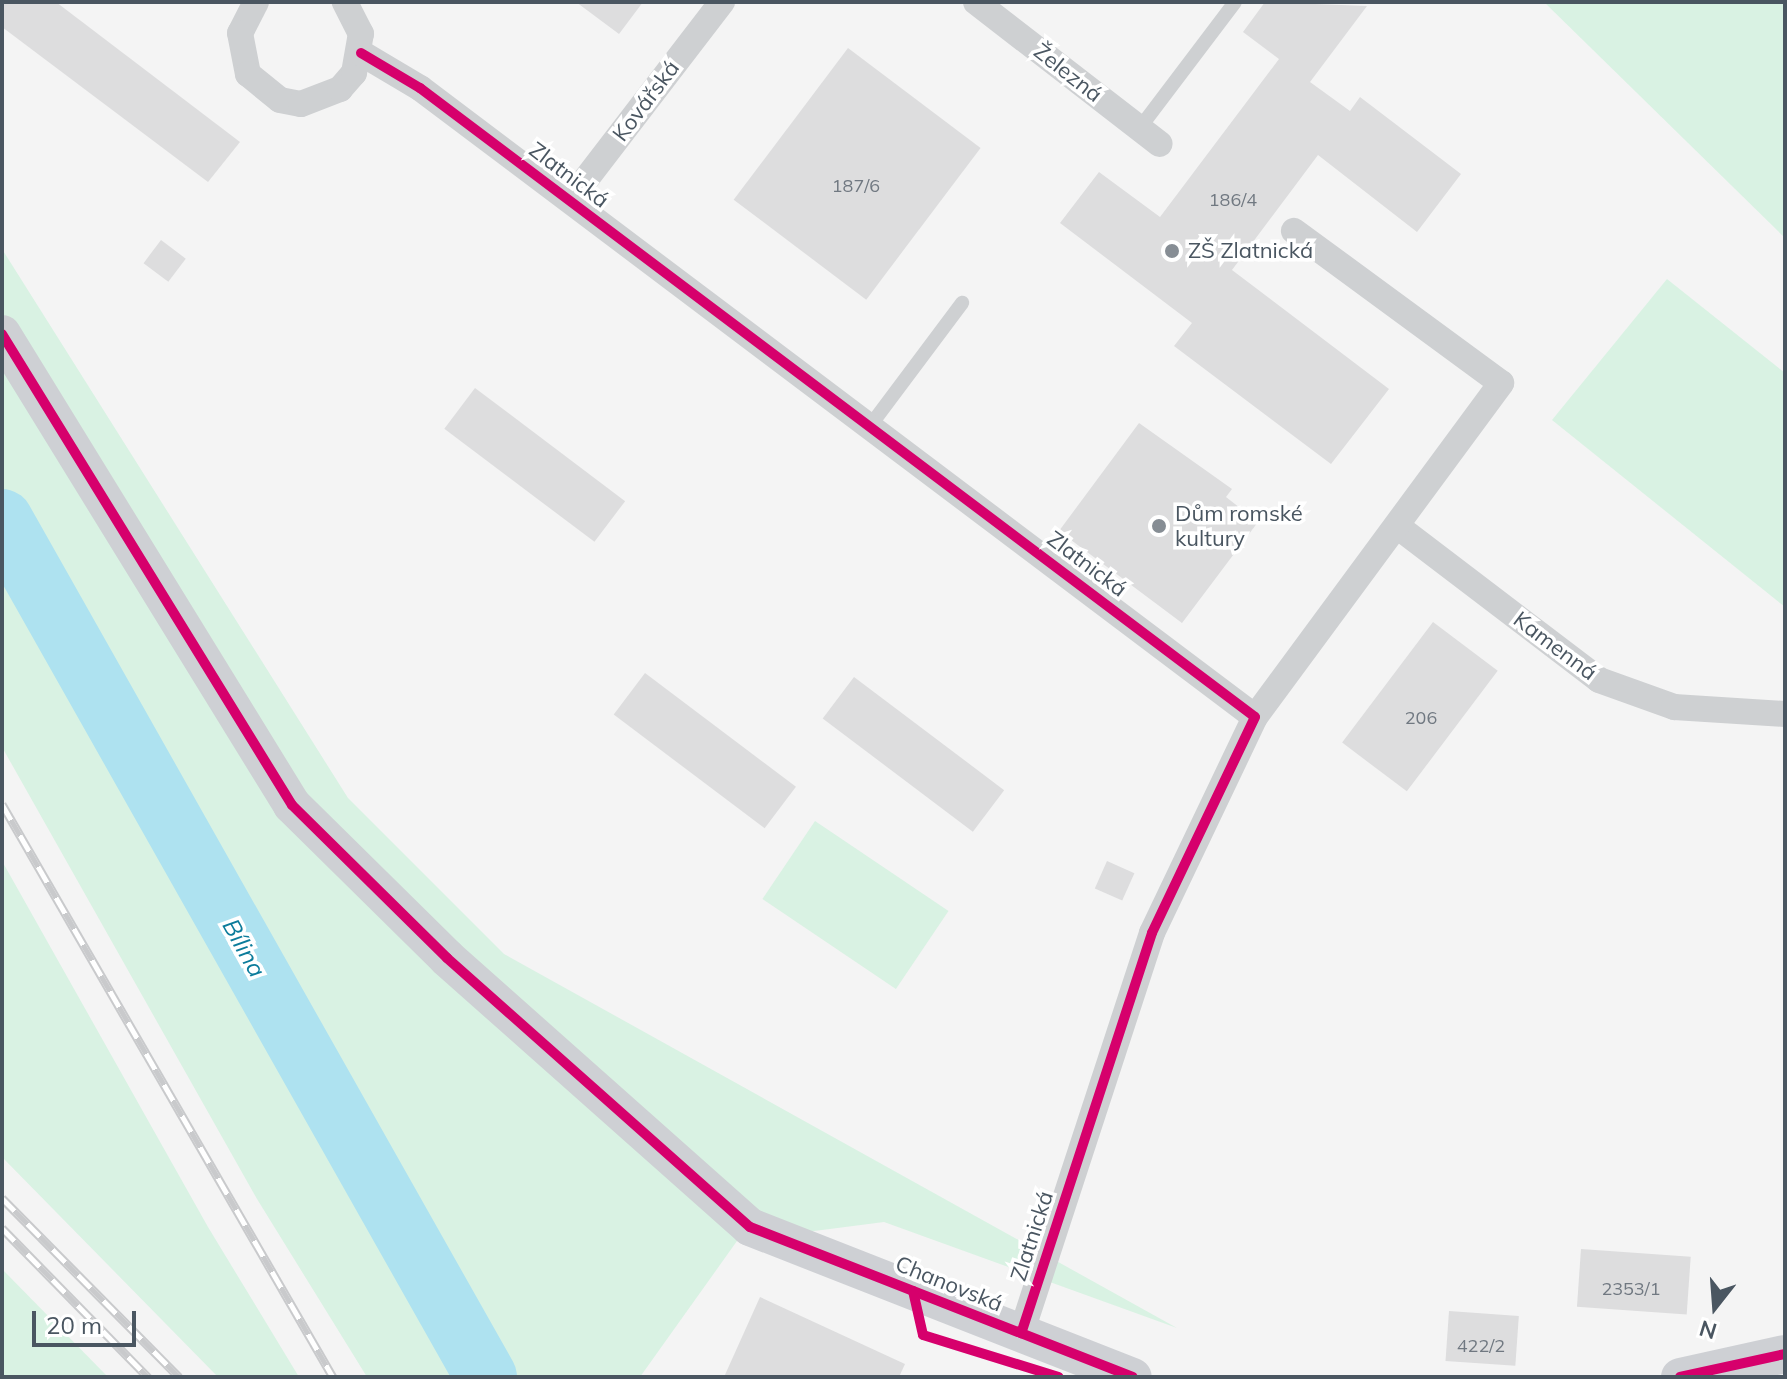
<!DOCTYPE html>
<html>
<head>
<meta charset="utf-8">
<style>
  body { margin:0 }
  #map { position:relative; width:1787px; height:1379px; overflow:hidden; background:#f4f4f4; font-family:Mulish,sans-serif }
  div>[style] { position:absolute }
  .green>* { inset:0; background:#d9f2e3; transform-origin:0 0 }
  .river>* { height:62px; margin:-31px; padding:0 31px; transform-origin:31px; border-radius:31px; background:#aee2f0 }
  .building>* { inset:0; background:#ddddde; transform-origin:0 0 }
  .lane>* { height:14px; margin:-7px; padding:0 7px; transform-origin:7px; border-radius:7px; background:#ced0d2 }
  .street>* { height:26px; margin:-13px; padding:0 13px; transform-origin:13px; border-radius:13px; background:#ced0d2 }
  .secondary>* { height:38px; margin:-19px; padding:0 19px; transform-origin:19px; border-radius:19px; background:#ced0d4 }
  .rail>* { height:9px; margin-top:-4.5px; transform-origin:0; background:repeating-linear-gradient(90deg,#fff 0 18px,#c9cacc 0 36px); box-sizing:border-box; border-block:2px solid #c9cacc }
  .cycleway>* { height:10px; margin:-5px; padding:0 5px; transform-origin:5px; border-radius:5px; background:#d6006c }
  .dots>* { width:22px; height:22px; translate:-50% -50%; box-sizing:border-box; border:4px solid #fff; border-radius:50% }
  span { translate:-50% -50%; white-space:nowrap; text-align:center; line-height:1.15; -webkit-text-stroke:7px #fff; paint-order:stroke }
  .number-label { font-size:18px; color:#707881 }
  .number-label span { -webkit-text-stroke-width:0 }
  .street-label { font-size:22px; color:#4a5661 }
  .poi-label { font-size:22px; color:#4a5661 }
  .left { translate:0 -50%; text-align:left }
  .water-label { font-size:24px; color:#0c7c9b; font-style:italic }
  .frame { position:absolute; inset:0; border:4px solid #4a5661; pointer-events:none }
  .north { position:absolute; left:1675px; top:1267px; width:80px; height:80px; -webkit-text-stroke:6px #fff; paint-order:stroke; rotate:197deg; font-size:22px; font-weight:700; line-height:32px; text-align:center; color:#4a5661 }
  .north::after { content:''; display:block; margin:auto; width:28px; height:36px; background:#4a5661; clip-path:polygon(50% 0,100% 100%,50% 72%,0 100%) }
  .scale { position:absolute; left:32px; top:1311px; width:104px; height:36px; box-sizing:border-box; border:4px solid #4a5661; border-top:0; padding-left:10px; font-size:24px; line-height:28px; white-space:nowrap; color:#4a5661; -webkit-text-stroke:6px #fff; paint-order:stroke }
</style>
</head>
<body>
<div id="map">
  <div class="green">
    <div style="clip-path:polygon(1544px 2px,1785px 2px,1785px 238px)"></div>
    <div style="clip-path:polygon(2px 249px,348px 798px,504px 954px,1177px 1328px,884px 1222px,737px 1241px,640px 1377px,367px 1377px,257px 1199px,2px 747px)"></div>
    <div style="clip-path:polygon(1667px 279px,1785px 373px,1785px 607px,1552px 420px)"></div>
    <div style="left:815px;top:821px;width:161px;height:94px;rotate:34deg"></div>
    <div style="clip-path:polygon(2px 861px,208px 1227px,299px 1377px,218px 1377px,2px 1157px)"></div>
    <div style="clip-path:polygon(2px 1269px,108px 1377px,2px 1377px)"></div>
  </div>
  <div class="river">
    <div style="left:2px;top:520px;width:984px;rotate:60.54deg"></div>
  </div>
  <div class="building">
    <div style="clip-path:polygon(2px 2px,56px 2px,240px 142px,208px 182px,2px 27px)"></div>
    <div style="clip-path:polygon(576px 2px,643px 2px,619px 34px)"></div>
    <div style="clip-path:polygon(1265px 2px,1367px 6px,1310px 82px,1350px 111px,1360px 97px,1461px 174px,1417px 232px,1318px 155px,1232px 270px,1389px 389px,1331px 464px,1174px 346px,1192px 323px,1060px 223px,1099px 172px,1160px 217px,1279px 59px,1243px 32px)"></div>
    <div style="left:848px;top:48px;width:166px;height:190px;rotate:37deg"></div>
    <div style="left:161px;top:240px;width:31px;height:29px;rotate:37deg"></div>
    <div style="left:475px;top:388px;width:188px;height:51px;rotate:37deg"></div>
    <div style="clip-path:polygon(1139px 423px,1232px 489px,1226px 497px,1258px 522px,1182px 623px,1059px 531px)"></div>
    <div style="left:1433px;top:622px;width:81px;height:151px;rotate:37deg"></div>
    <div style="left:645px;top:673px;width:189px;height:52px;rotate:37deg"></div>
    <div style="left:854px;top:677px;width:188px;height:52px;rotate:37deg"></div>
    <div style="left:1107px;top:861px;width:30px;height:30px;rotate:24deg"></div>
    <div style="left:1581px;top:1249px;width:110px;height:58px;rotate:4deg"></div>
    <div style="clip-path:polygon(760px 1297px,905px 1364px,899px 1377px,724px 1377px)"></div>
    <div style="left:1449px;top:1311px;width:70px;height:50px;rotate:4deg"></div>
  </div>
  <div class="lane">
    <div style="left:1139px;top:129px;width:159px;rotate:-52.9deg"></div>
    <div style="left:870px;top:426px;width:154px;rotate:-53.2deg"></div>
  </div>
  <div class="street">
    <div style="left:256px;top:2px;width:35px;rotate:117deg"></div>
    <div style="left:240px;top:33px;width:42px;rotate:79deg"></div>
    <div style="left:248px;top:74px;width:41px;rotate:39.1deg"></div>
    <div style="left:280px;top:100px;width:21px;rotate:11deg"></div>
    <div style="left:301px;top:104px;width:42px;rotate:-21deg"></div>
    <div style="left:340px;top:89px;width:21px;rotate:-49deg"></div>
    <div style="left:354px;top:73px;width:40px;rotate:-80deg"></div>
    <div style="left:361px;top:34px;width:36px;rotate:-117deg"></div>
    <div style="left:976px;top:2px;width:232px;rotate:37.7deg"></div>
    <div style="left:361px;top:53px;width:69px;rotate:30.7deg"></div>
    <div style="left:420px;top:88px;width:1045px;rotate:36.99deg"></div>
    <div style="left:1255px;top:717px;width:239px;rotate:115.5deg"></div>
    <div style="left:1152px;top:933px;width:421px;rotate:108.1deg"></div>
    <div style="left:570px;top:200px;width:250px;rotate:-52.5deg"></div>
    <div style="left:1397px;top:526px;width:254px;rotate:37.3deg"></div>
    <div style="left:1599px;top:680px;width:80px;rotate:19.8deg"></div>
    <div style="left:1674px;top:707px;width:111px;rotate:3.6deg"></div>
    <div style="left:1255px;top:717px;width:415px;rotate:-53.6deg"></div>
    <div style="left:1501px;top:383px;width:257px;rotate:-143.7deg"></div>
  </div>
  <div class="secondary">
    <div style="left:2px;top:334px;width:553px;rotate:58.38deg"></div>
    <div style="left:292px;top:805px;width:218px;rotate:44.6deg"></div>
    <div style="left:447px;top:958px;width:405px;rotate:41.6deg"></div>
    <div style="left:750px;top:1227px;width:411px;rotate:21.4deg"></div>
    <div style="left:1680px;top:1377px;width:107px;rotate:-12.4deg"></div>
  </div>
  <div class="rail">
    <div style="left:2px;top:804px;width:662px;rotate:59.99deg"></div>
    <div style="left:2px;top:1198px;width:252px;rotate:45.3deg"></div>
    <div style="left:2px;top:1228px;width:209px;rotate:45.6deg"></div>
  </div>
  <div class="cycleway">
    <div style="left:361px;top:53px;width:69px;rotate:30.7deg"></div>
    <div style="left:420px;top:88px;width:1045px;rotate:36.99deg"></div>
    <div style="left:1255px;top:717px;width:239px;rotate:115.5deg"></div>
    <div style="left:1152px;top:933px;width:421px;rotate:108.1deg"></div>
    <div style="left:2px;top:334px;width:553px;rotate:58.38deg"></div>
    <div style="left:292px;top:805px;width:218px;rotate:44.6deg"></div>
    <div style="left:447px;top:958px;width:405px;rotate:41.6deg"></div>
    <div style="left:750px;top:1227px;width:411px;rotate:21.4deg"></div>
    <div style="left:913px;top:1291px;width:45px;rotate:77.2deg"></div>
    <div style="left:923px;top:1335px;width:142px;rotate:17.2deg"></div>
    <div style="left:1680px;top:1377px;width:107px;rotate:-12.4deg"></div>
  </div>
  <div class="dots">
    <div style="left:1172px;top:251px;background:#868d94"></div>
    <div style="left:1159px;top:526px;background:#868d94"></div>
  </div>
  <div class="number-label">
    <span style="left:856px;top:186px">187/6</span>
    <span style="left:1233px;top:200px">186/4</span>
    <span style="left:1421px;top:718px">206</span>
    <span style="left:1631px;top:1289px">2353/1</span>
    <span style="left:1481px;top:1346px">422/2</span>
  </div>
  <div class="street-label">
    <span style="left:1068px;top:73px;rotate:38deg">Železná</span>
    <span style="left:646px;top:101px;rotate:-53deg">Kovářská</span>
    <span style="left:569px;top:175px;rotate:37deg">Zlatnická</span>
    <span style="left:1087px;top:564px;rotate:37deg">Zlatnická</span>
    <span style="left:1555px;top:646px;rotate:37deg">Kamenná</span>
    <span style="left:1032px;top:1236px;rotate:-72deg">Zlatnická</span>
    <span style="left:949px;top:1284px;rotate:22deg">Chanovská</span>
  </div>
  <div class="poi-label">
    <span class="left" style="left:1188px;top:251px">ZŠ Zlatnická</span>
    <span class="left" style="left:1175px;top:526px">Dům romské<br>kultury</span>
  </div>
  <div class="water-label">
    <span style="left:244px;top:948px;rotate:61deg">Bílina</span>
  </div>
  <div class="frame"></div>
  <div class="north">N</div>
  <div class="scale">20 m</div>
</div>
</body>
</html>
